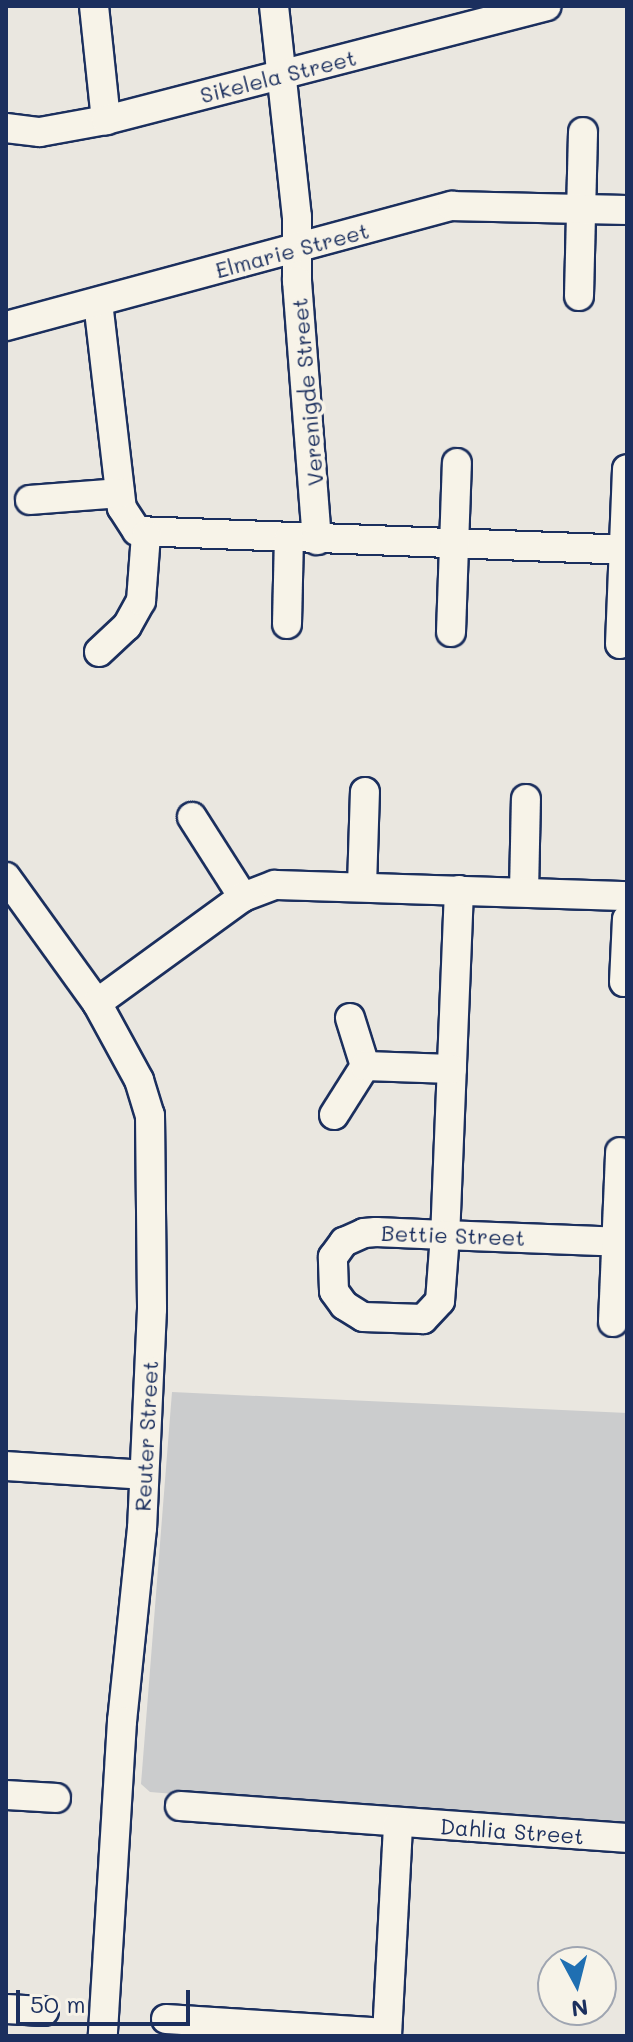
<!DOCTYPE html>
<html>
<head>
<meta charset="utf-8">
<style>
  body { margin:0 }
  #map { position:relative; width:633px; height:2042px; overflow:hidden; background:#eae7e0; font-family:Mali,sans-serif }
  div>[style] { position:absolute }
  .green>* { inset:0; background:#cbcccd }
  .roads { filter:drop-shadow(2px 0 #1b2f5e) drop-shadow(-2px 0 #1b2f5e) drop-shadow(0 2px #1b2f5e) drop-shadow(0 -2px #1b2f5e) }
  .minor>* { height:28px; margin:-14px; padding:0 14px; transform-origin:14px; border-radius:14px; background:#f7f3e8 }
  span { translate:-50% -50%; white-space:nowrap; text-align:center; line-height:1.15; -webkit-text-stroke:8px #f7f3e8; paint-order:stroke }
  .street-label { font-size:22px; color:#1b2f5e }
  .frame { position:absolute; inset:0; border:8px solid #1b2f5e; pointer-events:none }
  .north { position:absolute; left:537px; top:1946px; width:80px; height:80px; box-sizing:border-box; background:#f7f3e8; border:2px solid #9fa5b1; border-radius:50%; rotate:173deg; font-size:22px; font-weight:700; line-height:32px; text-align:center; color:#1b2f5e }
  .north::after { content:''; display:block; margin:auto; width:28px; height:36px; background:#1f6fb2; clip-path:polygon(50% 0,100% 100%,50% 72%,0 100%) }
  .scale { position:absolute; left:16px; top:1990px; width:174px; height:36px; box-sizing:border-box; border:4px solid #1b2f5e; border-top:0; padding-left:10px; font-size:24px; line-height:28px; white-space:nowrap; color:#1b2f5e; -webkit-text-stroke:6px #f7f3e8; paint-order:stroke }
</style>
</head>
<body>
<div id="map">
  <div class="green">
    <div style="clip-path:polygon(172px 1392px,627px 1413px,627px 1831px,150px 1792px,141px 1784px)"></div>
  </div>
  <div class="roads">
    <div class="minor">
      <div style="left:94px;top:6px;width:115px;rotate:84deg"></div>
      <div style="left:274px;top:6px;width:212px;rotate:83.8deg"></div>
      <div style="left:297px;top:217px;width:64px;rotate:90deg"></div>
      <div style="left:297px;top:281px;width:260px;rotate:85.6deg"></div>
      <div style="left:6px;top:128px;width:34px;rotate:7deg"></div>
      <div style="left:40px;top:132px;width:67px;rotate:-10.3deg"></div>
      <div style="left:106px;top:120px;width:455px;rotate:-14.5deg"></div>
      <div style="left:579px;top:296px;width:164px;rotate:-88.6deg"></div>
      <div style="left:98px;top:302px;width:207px;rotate:83.4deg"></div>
      <div style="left:122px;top:508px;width:27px;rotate:57deg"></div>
      <div style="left:137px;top:531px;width:490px;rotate:2.2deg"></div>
      <div style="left:6px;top:326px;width:462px;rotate:-15.1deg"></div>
      <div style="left:452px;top:206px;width:175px;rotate:1.3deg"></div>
      <div style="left:30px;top:500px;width:90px;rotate:-4.4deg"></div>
      <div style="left:287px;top:624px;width:85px;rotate:-88.7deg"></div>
      <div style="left:451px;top:632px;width:169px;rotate:-88deg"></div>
      <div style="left:620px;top:644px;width:175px;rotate:-87.7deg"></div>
      <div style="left:99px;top:652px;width:38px;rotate:-43deg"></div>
      <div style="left:127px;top:626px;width:29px;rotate:-61deg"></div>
      <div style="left:141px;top:601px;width:66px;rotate:-85.7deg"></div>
      <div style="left:192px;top:817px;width:95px;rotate:57.5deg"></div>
      <div style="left:6px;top:877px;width:155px;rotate:54.2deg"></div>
      <div style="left:97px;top:1003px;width:88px;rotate:61.4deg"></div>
      <div style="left:139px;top:1080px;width:37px;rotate:73deg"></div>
      <div style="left:150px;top:1115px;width:194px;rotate:89.4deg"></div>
      <div style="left:152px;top:1309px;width:219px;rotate:92.6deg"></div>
      <div style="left:142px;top:1528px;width:194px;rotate:95.9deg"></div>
      <div style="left:122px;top:1721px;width:316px;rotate:93.5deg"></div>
      <div style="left:362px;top:886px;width:94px;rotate:-88.2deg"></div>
      <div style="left:459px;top:890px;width:345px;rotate:92.3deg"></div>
      <div style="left:445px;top:1235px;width:66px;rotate:94.3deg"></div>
      <div style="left:440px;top:1301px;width:25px;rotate:133deg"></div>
      <div style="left:423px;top:1319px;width:60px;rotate:-178.1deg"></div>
      <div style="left:363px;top:1317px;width:22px;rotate:-148deg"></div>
      <div style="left:344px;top:1305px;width:17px;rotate:-126deg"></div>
      <div style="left:334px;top:1291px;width:34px;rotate:-92deg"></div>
      <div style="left:333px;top:1257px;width:19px;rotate:-54deg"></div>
      <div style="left:344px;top:1242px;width:22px;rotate:-24deg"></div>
      <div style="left:364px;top:1233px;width:12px;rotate:-5deg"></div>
      <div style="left:376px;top:1232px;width:69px;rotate:2.5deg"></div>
      <div style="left:445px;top:1235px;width:182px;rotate:2.2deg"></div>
      <div style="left:524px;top:892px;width:93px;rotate:-88.8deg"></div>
      <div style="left:624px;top:982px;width:63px;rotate:-87.3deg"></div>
      <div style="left:97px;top:1003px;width:180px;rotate:-36deg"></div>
      <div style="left:243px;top:897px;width:34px;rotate:-21deg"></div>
      <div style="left:275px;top:885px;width:352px;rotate:1.8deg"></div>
      <div style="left:350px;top:1018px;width:50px;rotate:72.6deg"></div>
      <div style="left:334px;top:1115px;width:58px;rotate:-57.7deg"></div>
      <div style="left:365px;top:1066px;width:87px;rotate:2deg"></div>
      <div style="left:613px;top:1322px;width:170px;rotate:-87.6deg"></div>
      <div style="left:6px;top:1466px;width:138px;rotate:3.7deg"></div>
      <div style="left:6px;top:1795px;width:50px;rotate:3.4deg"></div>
      <div style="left:180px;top:1806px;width:448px;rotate:4.1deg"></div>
      <div style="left:6px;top:2009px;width:38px;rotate:3deg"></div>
      <div style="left:166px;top:2019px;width:221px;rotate:3.6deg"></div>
      <div style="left:387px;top:2036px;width:212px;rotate:-87deg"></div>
    </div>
  </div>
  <div class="street-label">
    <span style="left:278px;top:76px;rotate:-14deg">Sikelela Street</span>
    <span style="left:292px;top:250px;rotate:-15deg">Elmarie Street</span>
    <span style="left:307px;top:392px;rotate:-95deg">Verenigde Street</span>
    <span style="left:453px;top:1235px;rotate:2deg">Bettie Street</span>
    <span style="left:146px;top:1436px;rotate:-87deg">Reuter Street</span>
    <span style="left:512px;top:1831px;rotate:4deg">Dahlia Street</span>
  </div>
  <div class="frame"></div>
  <div class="north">N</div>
  <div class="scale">50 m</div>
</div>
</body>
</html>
